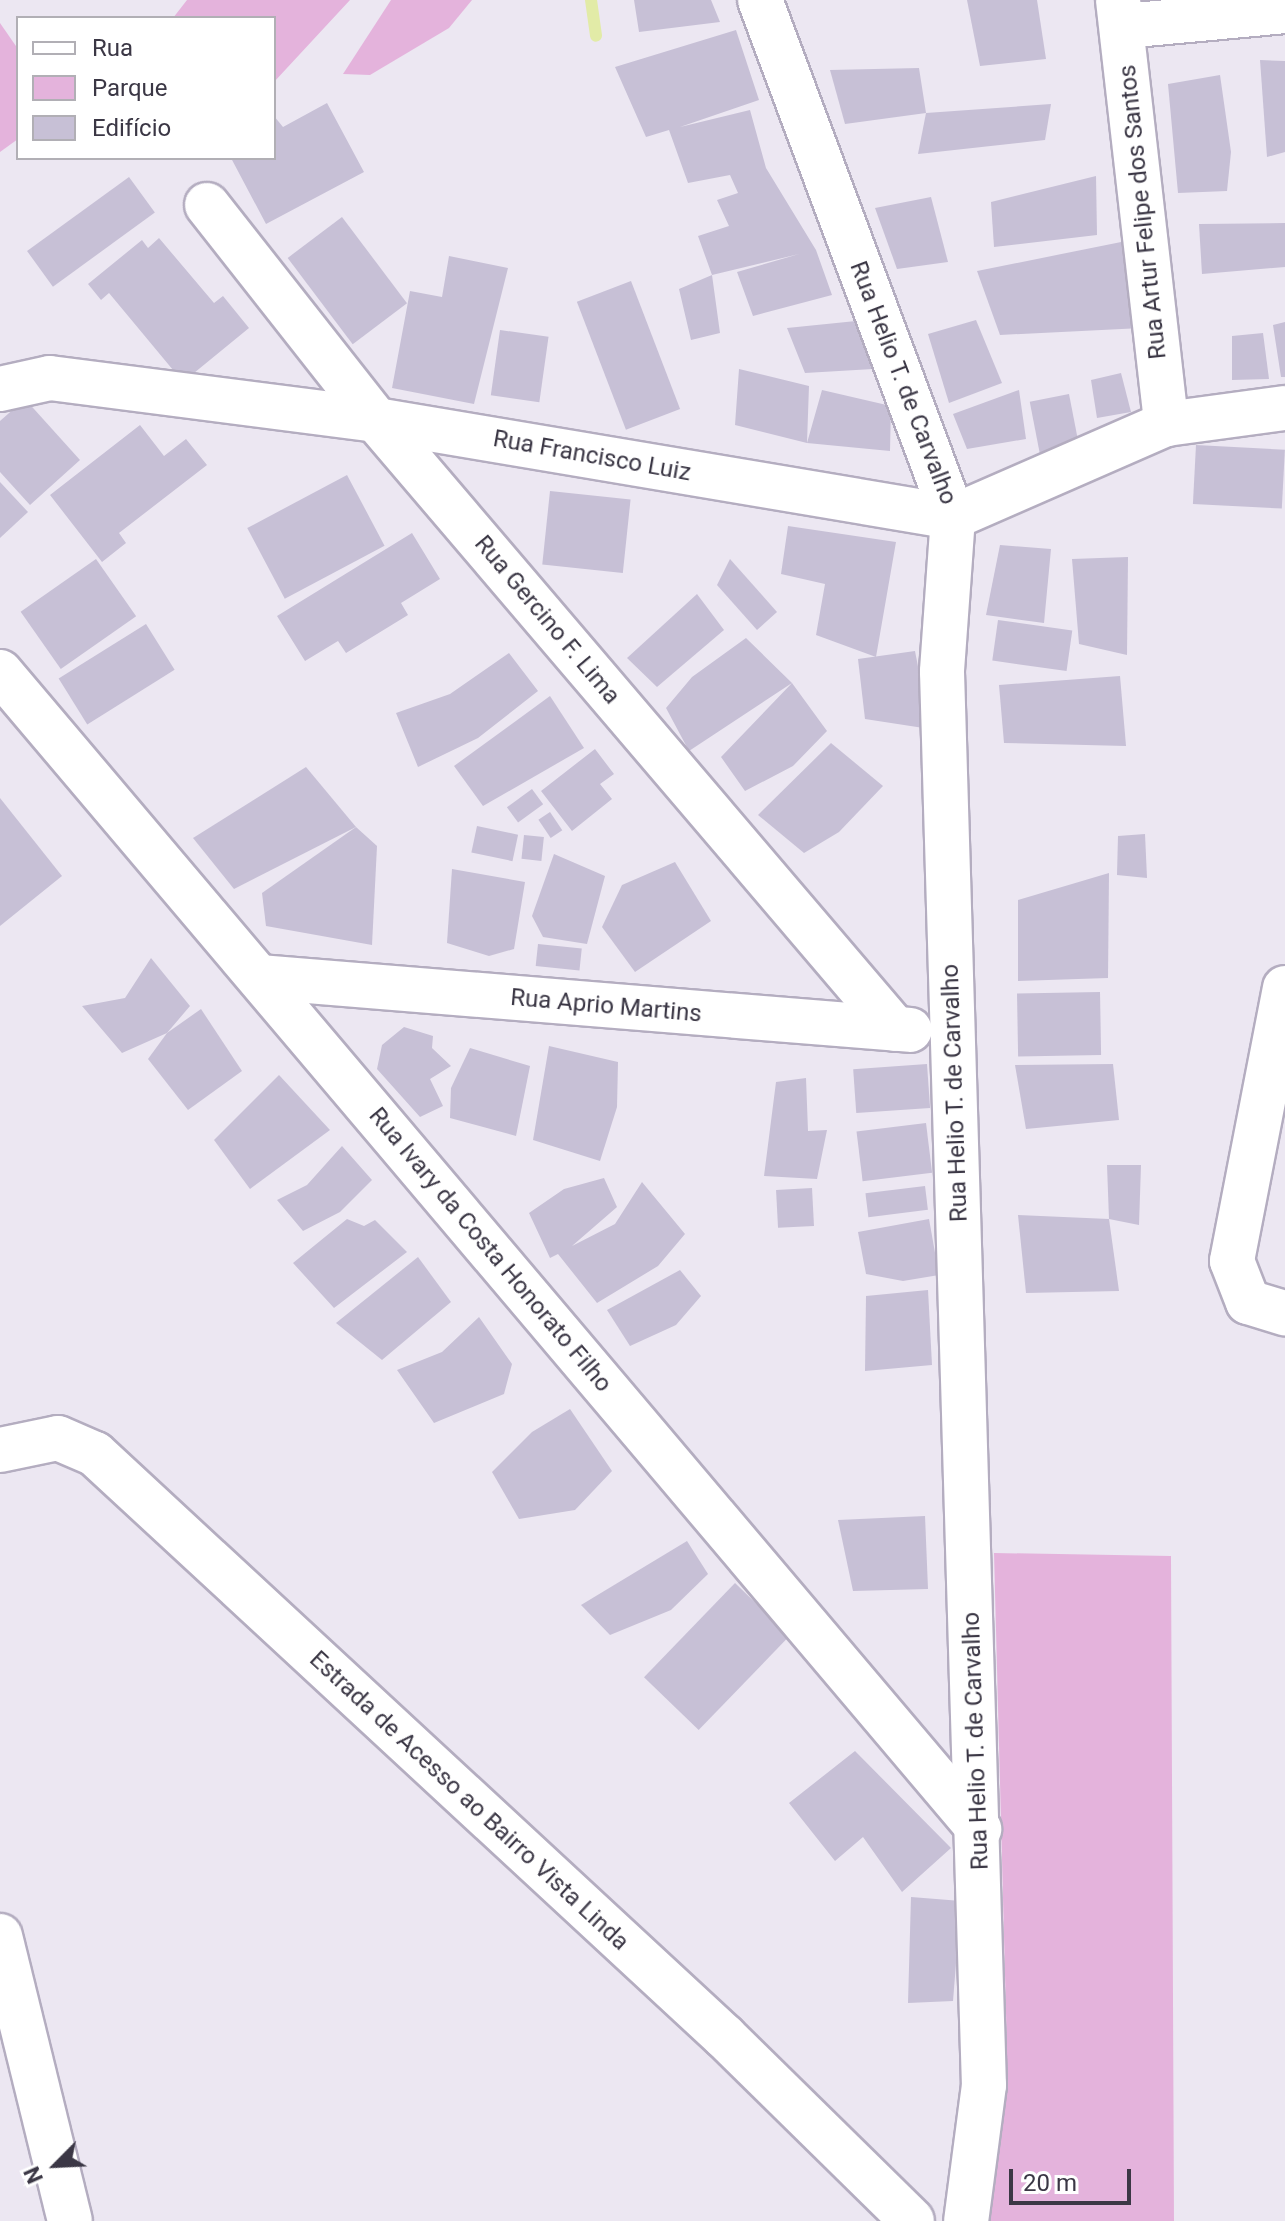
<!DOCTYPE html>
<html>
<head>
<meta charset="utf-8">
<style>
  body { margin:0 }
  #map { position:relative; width:1285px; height:2221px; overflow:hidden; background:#ece7f2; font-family:Roboto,sans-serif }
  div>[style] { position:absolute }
  .green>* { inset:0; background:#e4b3dc }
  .stream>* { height:12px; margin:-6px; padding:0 6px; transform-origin:6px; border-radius:6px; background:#e2eba7 }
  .building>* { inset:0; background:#c7c0d6; transform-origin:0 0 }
  .roads { filter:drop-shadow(2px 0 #b4adc0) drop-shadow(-2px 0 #b4adc0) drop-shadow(0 2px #b4adc0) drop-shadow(0 -2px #b4adc0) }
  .minor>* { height:44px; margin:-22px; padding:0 22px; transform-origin:22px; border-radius:22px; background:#fff }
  span { translate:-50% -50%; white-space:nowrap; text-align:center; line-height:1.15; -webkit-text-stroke:7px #fff; paint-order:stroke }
  .street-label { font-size:24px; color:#3b3745 }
  .legend { position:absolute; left:16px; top:16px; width:260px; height:144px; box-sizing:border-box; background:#fff; border:2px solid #b1afb5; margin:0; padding:10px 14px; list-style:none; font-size:24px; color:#3b3745 }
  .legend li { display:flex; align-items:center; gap:16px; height:40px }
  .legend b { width:40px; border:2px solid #b1afb5 }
  .north { position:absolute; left:16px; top:2125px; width:80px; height:80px; -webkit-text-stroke:6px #fff; paint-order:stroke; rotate:246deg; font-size:22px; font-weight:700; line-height:32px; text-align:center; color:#3b3745 }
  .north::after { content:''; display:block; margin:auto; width:28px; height:36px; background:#3b3745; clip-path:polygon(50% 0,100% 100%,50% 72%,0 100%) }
  .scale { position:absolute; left:1009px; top:2169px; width:122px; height:36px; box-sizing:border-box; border:4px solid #3b3745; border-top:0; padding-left:10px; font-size:24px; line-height:28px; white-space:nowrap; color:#3b3745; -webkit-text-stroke:6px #fff; paint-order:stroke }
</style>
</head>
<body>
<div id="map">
  <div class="green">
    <div style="clip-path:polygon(187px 0,350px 0,274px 82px,274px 18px,173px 18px)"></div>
    <div style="clip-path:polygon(391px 0,472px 0,449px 28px,370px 75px,343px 74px)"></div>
    <div style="clip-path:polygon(0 23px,18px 49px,18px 139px,0 152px)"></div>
    <div style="clip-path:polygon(994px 1553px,1171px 1556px,1174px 2221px,983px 2221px,1007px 2051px)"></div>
  </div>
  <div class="stream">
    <div style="left:591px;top:0;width:36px;rotate:82deg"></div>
  </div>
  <div class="building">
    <div style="clip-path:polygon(634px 0,711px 0,720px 22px,639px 32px)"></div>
    <div style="clip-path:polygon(967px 0,1037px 0,1046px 59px,980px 66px)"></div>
    <div style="clip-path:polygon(736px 30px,759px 100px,680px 127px,750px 110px,766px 168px,816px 250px,832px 295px,753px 316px,737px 272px,799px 254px,712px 275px,720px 333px,691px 340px,679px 289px,712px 275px,698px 236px,729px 226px,717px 200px,738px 193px,730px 175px,688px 183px,669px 130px,646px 137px,615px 67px)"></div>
    <div style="clip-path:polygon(1260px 60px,1285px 61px,1285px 152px,1267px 157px)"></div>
    <div style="clip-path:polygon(919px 68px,926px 113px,845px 124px,830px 70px)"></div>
    <div style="clip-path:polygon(1220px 75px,1231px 152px,1227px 191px,1178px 193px,1168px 84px)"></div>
    <div style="clip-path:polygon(327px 103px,364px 172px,266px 224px,231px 158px,274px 158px,274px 116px,283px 127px)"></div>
    <div style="clip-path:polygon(1051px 104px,1045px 140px,918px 154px,926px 113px)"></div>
    <div style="clip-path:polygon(1096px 176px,1097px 235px,994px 247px,991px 202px)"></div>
    <div style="left:129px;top:177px;width:44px;height:126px;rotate:54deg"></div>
    <div style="clip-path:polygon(931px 197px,948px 262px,897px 269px,875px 208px)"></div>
    <div style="left:342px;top:217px;width:108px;height:68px;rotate:53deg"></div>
    <div style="clip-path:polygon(1285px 223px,1285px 267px,1202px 274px,1199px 224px)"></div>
    <div style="clip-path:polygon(1146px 237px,1142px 328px,1000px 335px,977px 271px)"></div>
    <div style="clip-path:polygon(159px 238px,214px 303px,223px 296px,249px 328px,183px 382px,109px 293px,101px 300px,88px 284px,142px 240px,148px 248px)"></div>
    <div style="clip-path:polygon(449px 256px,508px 268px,474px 404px,392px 388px,410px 291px,442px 297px)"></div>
    <div style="left:631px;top:281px;width:137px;height:58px;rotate:69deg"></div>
    <div style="clip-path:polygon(976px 320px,1002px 383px,949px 403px,928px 334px)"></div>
    <div style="clip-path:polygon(856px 321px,873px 369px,805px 373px,787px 328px)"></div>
    <div style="clip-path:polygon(1285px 322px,1285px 377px,1281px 377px,1273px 325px)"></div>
    <div style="left:500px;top:330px;width:49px;height:66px;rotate:8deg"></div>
    <div style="clip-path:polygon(1263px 333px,1269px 379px,1232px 380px,1232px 336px)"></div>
    <div style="clip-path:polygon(739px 369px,809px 386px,807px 443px,822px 390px,891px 406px,890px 451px,807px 443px,735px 425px)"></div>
    <div style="clip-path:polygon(1121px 373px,1131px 412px,1097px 418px,1091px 380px)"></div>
    <div style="clip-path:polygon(1019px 390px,1026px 439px,967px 449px,953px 414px)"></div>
    <div style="left:1069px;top:394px;width:54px;height:40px;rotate:79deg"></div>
    <div style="clip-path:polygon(25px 399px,80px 460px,30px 505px,0 472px,0 421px)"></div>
    <div style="clip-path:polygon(140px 425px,164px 456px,186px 439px,207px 465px,119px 533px,126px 543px,102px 562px,50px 495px)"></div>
    <div style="left:1196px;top:445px;width:89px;height:59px;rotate:3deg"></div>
    <div style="left:347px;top:475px;width:80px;height:113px;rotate:62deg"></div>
    <div style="clip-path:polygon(0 482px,28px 512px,0 538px)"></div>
    <div style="left:550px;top:491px;width:81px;height:74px;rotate:6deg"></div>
    <div style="clip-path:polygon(788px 526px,896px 542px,876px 657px,816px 635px,825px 584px,781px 574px)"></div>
    <div style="clip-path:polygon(412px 533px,440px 579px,401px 603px,408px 615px,346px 653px,338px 641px,305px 661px,277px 616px)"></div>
    <div style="clip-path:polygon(1000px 545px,1051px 549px,1044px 623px,986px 615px)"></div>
    <div style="clip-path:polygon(1128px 557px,1127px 655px,1079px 644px,1072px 559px)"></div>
    <div style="left:96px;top:559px;width:70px;height:92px;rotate:55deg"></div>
    <div style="clip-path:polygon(730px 559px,777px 612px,757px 630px,717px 585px)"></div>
    <div style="clip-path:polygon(697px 594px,724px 630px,657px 687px,627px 658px)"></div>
    <div style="left:998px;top:620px;width:75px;height:41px;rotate:8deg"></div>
    <div style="left:146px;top:624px;width:54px;height:103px;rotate:58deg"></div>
    <div style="clip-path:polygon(746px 638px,792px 683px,827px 731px,793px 766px,745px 791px,721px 757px,792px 683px,689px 751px,666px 708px,692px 677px)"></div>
    <div style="clip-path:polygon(915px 651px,930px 729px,865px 719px,858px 659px)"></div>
    <div style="clip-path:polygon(509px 653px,538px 691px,478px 738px,418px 767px,396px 713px,450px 694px)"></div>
    <div style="clip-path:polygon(1120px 676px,1126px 746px,1004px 743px,999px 685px)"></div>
    <div style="clip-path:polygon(550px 696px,584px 748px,483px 806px,454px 766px)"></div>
    <div style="clip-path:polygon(831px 743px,883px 786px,839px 832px,804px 853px,758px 815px)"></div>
    <div style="clip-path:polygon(595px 749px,614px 774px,600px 784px,612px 799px,572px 831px,541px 791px)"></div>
    <div style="clip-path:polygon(306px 767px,356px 827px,234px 889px,193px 838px)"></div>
    <div style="left:532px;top:789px;width:19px;height:31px;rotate:54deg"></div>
    <div style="clip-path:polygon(0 798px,62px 876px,0 926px)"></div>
    <div style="left:550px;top:812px;width:22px;height:14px;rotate:56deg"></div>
    <div style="left:477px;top:826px;width:42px;height:27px;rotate:12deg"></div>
    <div style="clip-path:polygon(356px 827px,377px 846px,372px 945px,266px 926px,262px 893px)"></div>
    <div style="clip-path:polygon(1145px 834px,1147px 878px,1117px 875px,1118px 836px)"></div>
    <div style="left:524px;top:835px;width:20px;height:24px;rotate:6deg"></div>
    <div style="clip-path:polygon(554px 854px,605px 876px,587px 944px,543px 937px,532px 916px)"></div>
    <div style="clip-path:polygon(675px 862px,711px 921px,635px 972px,602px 927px,622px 885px)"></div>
    <div style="clip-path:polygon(452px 869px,525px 882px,514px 949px,489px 956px,447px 943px)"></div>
    <div style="clip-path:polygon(1109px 873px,1108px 978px,1018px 981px,1018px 900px)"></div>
    <div style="left:538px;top:944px;width:44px;height:22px;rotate:6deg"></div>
    <div style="clip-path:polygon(151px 958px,190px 1006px,167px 1033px,122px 1053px,82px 1006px,125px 998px)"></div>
    <div style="left:1100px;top:992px;width:63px;height:83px;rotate:89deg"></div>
    <div style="clip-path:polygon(201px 1009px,242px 1071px,188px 1110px,148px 1059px,167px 1033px)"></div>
    <div style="clip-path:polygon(404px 1027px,433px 1036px,432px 1048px,451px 1066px,430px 1079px,443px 1106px,420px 1117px,377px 1069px,382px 1045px)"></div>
    <div style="clip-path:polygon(549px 1046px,618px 1062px,617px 1107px,600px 1161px,533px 1140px)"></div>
    <div style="clip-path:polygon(470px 1048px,530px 1066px,516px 1136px,450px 1118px,451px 1088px)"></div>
    <div style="left:927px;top:1064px;width:44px;height:74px;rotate:86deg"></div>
    <div style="clip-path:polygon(1113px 1064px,1119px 1120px,1026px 1129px,1015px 1065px)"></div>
    <div style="clip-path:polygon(279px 1075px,330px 1130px,250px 1189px,214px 1140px)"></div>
    <div style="clip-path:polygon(806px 1078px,808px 1131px,827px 1130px,817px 1179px,764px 1176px,776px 1082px)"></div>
    <div style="left:926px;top:1123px;width:50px;height:70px;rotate:83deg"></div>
    <div style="clip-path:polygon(342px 1146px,372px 1180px,340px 1212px,303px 1231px,277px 1200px,307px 1185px)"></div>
    <div style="clip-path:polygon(1107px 1165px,1141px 1165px,1139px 1225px,1109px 1219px)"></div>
    <div style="clip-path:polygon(604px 1178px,617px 1207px,572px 1246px,615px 1224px,642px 1182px,685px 1234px,658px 1266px,597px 1303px,558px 1254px,550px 1258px,529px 1213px,564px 1189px)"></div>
    <div style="left:925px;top:1186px;width:24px;height:60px;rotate:83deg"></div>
    <div style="left:812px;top:1188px;width:38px;height:36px;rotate:87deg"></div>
    <div style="clip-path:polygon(1018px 1215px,1109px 1219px,1119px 1291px,1026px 1293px)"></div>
    <div style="clip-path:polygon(347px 1219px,364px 1226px,375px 1220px,407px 1252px,334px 1308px,293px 1263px)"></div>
    <div style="clip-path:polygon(929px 1219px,939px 1275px,903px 1281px,866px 1274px,858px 1232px)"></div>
    <div style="clip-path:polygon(418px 1257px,451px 1302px,382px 1360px,336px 1323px)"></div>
    <div style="clip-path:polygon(680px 1270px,701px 1296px,676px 1325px,630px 1346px,607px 1310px)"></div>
    <div style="clip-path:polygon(928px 1290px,932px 1365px,865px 1371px,866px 1296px)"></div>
    <div style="clip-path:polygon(479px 1317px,512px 1364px,504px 1394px,434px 1423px,397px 1370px,442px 1352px)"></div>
    <div style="clip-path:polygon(570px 1409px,612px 1471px,575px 1510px,519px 1519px,492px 1472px,532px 1432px)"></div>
    <div style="clip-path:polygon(925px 1516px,928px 1589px,853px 1591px,838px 1520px)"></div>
    <div style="clip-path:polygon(687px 1541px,708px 1574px,671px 1610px,610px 1635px,581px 1605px)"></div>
    <div style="left:735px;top:1583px;width:76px;height:131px;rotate:44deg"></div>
    <div style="clip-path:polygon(855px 1751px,951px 1848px,902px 1892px,863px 1837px,835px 1861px,789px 1803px)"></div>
    <div style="clip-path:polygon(911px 1897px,961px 1901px,953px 2001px,908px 2003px)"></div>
  </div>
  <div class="roads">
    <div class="minor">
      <div style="left:760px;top:0;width:552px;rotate:69.53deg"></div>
      <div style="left:953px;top:517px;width:155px;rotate:94.1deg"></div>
      <div style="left:942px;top:672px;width:1414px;rotate:88.3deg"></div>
      <div style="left:984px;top:2085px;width:137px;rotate:97.5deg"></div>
      <div style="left:1118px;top:0;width:427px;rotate:83.5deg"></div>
      <div style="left:1124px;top:26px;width:162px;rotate:-5.3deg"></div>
      <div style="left:207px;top:205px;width:273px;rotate:51.8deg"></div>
      <div style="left:376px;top:420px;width:800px;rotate:49.56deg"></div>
      <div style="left:0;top:389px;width:51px;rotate:-12.4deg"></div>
      <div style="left:50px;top:378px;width:329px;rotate:7.3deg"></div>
      <div style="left:376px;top:420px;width:585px;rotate:9.54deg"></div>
      <div style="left:953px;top:517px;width:232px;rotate:-23.6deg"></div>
      <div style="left:1166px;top:424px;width:120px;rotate:-7.7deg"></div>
      <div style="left:0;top:672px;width:1516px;rotate:49.76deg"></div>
      <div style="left:259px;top:977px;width:653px;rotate:4.65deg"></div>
      <div style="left:1285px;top:988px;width:278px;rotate:101deg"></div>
      <div style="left:1232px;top:1261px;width:44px;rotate:68.7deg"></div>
      <div style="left:1248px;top:1302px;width:39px;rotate:17deg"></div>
      <div style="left:0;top:1450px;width:59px;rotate:-11.7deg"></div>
      <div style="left:58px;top:1438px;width:40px;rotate:23.4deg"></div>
      <div style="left:95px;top:1454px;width:858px;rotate:42.78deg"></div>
      <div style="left:725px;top:2037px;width:262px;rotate:44.5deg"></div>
      <div style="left:0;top:1936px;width:293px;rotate:76.2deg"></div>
    </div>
  </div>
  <div class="street-label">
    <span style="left:1143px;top:212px;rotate:-96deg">Rua Artur Felipe dos Santos</span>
    <span style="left:903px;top:383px;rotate:69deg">Rua Helio T. de Carvalho</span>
    <span style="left:592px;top:456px;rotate:10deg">Rua Francisco Luiz</span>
    <span style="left:547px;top:620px;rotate:50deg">Rua Gercino F. Lima</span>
    <span style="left:606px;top:1006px;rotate:5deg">Rua Aprio Martins</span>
    <span style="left:955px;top:1093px;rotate:-92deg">Rua Helio T. de Carvalho</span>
    <span style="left:490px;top:1250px;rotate:50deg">Rua Ivary da Costa Honorato Filho</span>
    <span style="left:976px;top:1741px;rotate:-92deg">Rua Helio T. de Carvalho</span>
    <span style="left:469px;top:1801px;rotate:43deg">Estrada de Acesso ao Bairro Vista Linda</span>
  </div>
  <ul class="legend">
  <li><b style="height:10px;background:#fff"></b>Rua</li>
  <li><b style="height:22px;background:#e4b3dc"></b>Parque</li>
  <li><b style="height:22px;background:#c7c0d6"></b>Edifício</li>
  </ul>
  <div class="north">N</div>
  <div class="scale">20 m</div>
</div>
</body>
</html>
